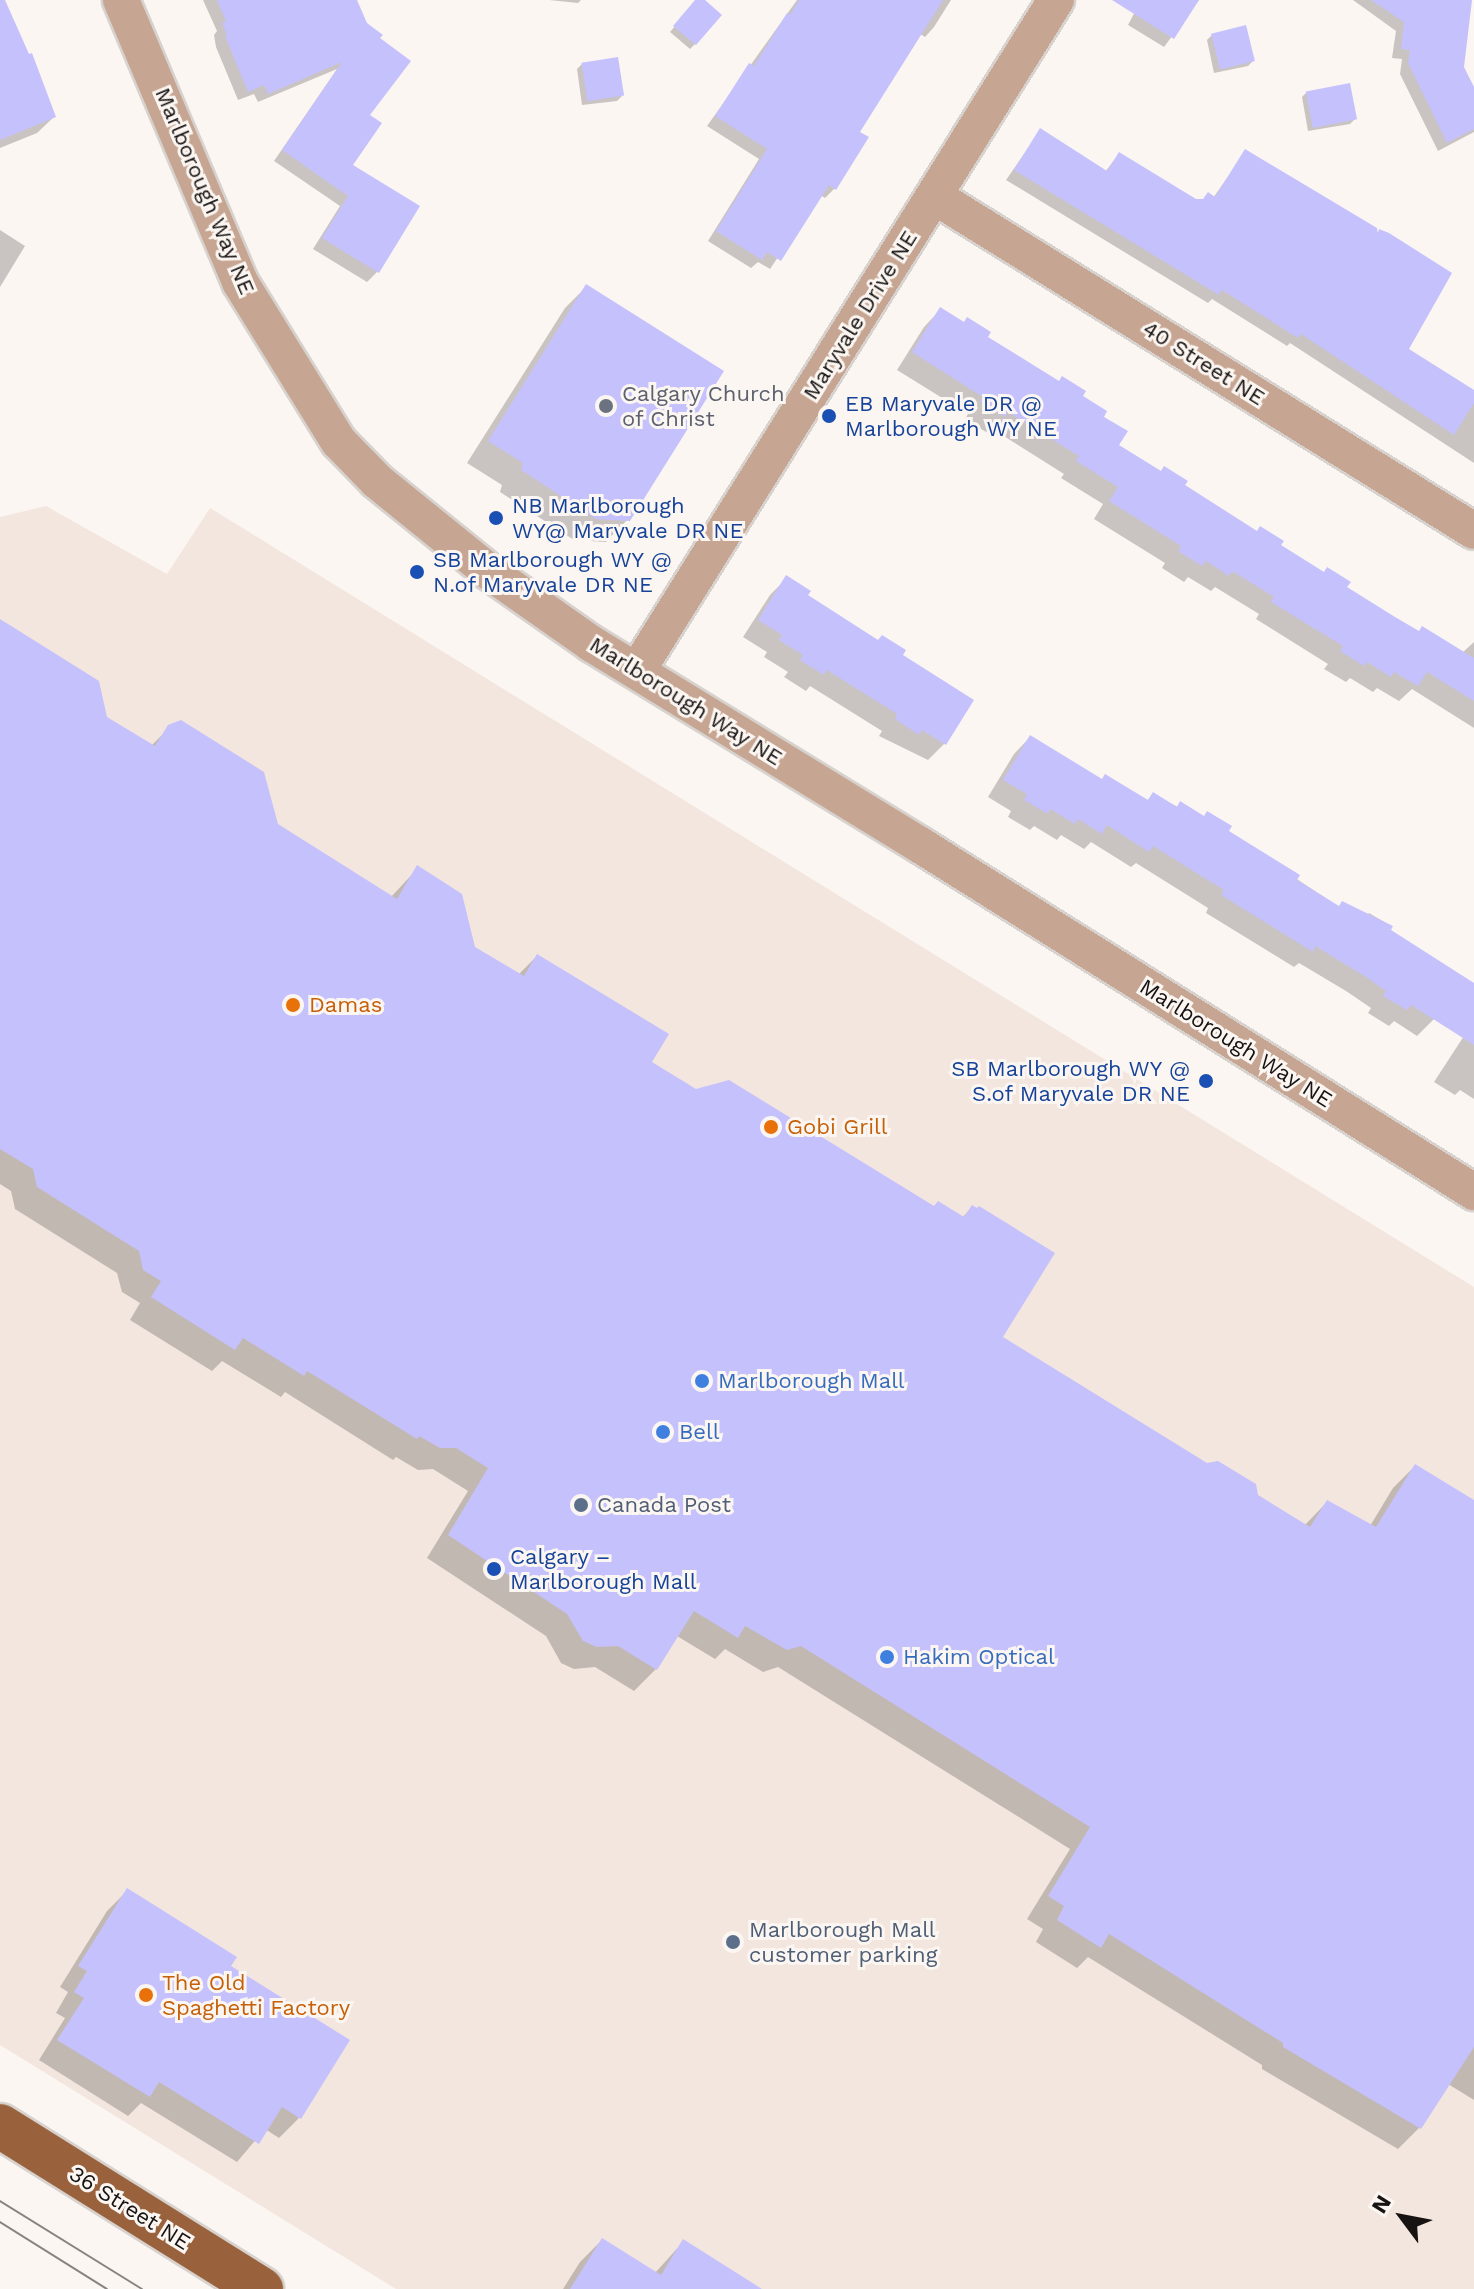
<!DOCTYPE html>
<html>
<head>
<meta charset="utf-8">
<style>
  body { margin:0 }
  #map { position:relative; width:1474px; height:2289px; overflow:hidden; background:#fcf6f2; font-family:"Work Sans",sans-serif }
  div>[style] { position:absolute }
  .built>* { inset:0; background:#f3e6df }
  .shadow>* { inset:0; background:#0003 }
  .building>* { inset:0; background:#c4c1fd; transform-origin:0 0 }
  .roads { filter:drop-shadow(2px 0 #d7d2ce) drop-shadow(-2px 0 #d7d2ce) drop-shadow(0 2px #d7d2ce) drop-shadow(0 -2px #d7d2ce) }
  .minor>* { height:36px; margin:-18px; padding:0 18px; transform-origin:18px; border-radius:18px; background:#c6a692 }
  .major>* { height:44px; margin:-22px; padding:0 22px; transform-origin:22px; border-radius:22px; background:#99623d }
  .tram>* { height:2px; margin:-1px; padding:0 1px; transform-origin:1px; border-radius:1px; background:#888381 }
  .dots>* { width:22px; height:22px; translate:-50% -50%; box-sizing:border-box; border:4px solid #fcf6f2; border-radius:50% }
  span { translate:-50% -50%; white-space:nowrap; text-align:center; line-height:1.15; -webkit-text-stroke:6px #fcf6f2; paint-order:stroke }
  .street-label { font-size:22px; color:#161312 }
  .worship-label { font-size:22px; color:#5b616d }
  .left { translate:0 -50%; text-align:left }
  .transit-label { font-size:22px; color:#164399 }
  .right { translate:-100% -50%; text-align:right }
  .food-label { font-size:22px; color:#c56008 }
  .shop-label { font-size:22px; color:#366cbe }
  .service-label { font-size:22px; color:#4e5e75 }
  .north { position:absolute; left:1362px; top:2177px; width:80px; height:80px; -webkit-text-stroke:6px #fcf6f2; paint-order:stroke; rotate:302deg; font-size:22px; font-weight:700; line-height:32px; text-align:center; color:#161312 }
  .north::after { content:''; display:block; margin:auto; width:28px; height:36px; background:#161312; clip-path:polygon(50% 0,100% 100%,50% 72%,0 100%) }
</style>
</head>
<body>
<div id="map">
  <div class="built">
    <div style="clip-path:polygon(46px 506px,167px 574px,210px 508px,1474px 1287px,1474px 2289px,396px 2289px,0 2045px,0 517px)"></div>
  </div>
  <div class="shadow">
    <div style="clip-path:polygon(203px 0,355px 0,367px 115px,350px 166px,417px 206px,377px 272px,367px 282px,313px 249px,340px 206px,274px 161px,337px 69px,258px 102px,254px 94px,238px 100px,216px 47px,214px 35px,217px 31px)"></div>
    <div style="clip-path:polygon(549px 0,581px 0,578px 3px)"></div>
    <div style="clip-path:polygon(697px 0,701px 0,695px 44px,690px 49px,670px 32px)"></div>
    <div style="clip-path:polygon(797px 0,951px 0,934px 27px,925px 37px,920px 34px,858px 133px,835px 188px,825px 198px,820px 195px,770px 269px,758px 262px,751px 268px,708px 241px,759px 159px,707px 126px)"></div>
    <div style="clip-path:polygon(1141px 0,1199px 0,1164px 47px,1128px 25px)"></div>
    <div style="clip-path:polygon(1353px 0,1470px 0,1462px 67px,1474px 91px,1474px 132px,1438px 151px,1400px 74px,1402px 59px,1392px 58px,1396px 31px)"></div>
    <div style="clip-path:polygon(1212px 35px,1253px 61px,1248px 66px,1214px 73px,1207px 40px)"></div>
    <div style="clip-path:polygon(0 36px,54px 117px,37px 133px,0 148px)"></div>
    <div style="clip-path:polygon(582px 64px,622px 96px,617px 101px,582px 105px,577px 69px)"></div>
    <div style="clip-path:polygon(1307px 92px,1355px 119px,1350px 124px,1308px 131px,1302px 97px)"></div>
    <div style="clip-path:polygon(1040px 131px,1105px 172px,1119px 154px,1196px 201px,1213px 198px,1246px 151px,1376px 234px,1379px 231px,1406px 350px,1474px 392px,1474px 463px,1290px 343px,1287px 346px,1212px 299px,1208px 303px,1006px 180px)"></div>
    <div style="clip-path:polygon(0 230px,25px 246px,0 287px)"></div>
    <div style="clip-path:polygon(587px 286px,628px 519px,606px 542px,574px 540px,500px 492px,502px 485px,467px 463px,565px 308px)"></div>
    <div style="clip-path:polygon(940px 310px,1080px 397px,1101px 417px,1117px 446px,1394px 619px,1462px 653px,1474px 642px,1474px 728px,1412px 689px,1399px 701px,1377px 688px,1373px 692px,1350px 678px,1346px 682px,1324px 669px,1328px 664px,1256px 619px,1259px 614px,1215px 587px,1211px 591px,1188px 577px,1184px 582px,1162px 568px,1165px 563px,1094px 519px,1103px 504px,1061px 478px,1064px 474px,991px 428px,986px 432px,965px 419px,968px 414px,897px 370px,924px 327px)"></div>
    <div style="clip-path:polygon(787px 578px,805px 596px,900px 655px,945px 743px,928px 760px,879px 736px,882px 731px,810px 686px,806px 691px,784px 677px,788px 672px,764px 657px,767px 652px,743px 637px,770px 595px)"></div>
    <div style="clip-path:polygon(0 630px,105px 719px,151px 746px,170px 727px,276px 825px,391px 897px,418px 868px,474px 948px,518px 975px,537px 956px,650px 1063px,696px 1092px,933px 1208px,962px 1218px,972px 1207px,1000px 1338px,1304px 1526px,1327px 1502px,1370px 1526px,1393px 1488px,1415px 1466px,1474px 1503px,1474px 2100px,1448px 2084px,1420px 2127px,1398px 2149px,1262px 2069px,1262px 2065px,1088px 1957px,1077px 1968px,1036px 1942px,1043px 1929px,1027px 1919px,1070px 1849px,778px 1667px,763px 1672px,725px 1649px,715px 1659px,677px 1636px,656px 1669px,634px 1691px,595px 1667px,574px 1669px,561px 1663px,546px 1636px,427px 1558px,468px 1491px,433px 1469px,418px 1470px,396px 1457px,393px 1460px,285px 1392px,281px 1397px,222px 1361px,212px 1371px,130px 1320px,140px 1303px,122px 1292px,117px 1273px,15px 1209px,11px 1191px,0 1184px)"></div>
    <div style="clip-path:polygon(1030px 737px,1101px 780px,1147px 801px,1153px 794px,1226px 832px,1339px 907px,1366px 917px,1369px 913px,1391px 926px,1388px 931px,1434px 1019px,1417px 1036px,1394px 1021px,1389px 1026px,1368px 1013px,1371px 1008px,1346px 991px,1299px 963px,1294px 967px,1206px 913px,1208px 908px,1136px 863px,1131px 867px,1091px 842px,1084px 849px,1061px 835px,1057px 840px,1034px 826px,1030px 830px,1008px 817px,1011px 811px,988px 797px,1014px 754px)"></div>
    <div style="clip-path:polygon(1474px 1026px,1474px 1099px,1460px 1090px,1455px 1095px,1434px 1082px,1462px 1039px)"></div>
    <div style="clip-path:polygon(127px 1891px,299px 2118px,279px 2138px,265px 2129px,237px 2162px,141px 2103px,128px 2116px,39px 2060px,65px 2018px,56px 2013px,68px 1992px,60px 1987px,107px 1911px)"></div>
    <div style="clip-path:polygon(602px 2240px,655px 2273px,683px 2242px,736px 2289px,563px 2289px,580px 2262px)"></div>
  </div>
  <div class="building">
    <div style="clip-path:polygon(0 0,5px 0,29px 54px,32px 53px,56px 117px,0 140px)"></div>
    <div style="clip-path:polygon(217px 0,357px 0,367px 23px,383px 35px,380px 38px,411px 61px,370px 115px,382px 123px,353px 165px,420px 206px,379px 273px,322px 238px,348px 196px,282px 150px,342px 62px,268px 94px,264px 85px,248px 92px,225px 36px,227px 35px,222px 23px,226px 21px)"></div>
    <div style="clip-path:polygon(695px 0,705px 0,722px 15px,696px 45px,673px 26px)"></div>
    <div style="clip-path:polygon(799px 0,943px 0,860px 132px,869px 137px,836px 190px,829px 185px,781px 261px,767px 252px,762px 260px,716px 231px,767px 149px,715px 116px,749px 63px,754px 66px,787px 13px,790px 15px)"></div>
    <div style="clip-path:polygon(1112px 0,1199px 0,1174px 39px)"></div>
    <div style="clip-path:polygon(1371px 0,1472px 0,1464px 67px,1474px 87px,1474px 129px,1447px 143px,1408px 63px,1410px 50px,1401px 49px,1404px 22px)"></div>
    <div style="left:1246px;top:25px;width:37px;height:36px;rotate:76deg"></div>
    <div style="left:618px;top:57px;width:39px;height:37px;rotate:81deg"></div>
    <div style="left:1350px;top:83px;width:37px;height:45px;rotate:79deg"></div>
    <div style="clip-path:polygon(1040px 128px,1107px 171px,1119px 152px,1196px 199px,1203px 199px,1208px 192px,1215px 197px,1245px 149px,1377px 228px,1378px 234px,1379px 229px,1389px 233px,1452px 273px,1409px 349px,1474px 390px,1474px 403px,1454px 435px,1301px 334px,1298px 338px,1222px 290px,1219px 295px,1014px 170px)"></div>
    <div style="clip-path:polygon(586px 284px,724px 371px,630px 521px,596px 519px,521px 470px,523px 463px,488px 441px)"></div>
    <div style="clip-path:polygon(940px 307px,964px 322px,967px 317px,991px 332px,988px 337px,1059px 381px,1062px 376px,1086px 391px,1083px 396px,1107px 411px,1104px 417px,1128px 431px,1119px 445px,1161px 471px,1164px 466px,1188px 481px,1185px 485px,1257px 531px,1260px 526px,1284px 541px,1281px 545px,1324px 572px,1327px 567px,1351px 582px,1347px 587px,1395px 617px,1419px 631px,1422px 626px,1474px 658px,1474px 701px,1427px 672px,1418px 686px,1394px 672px,1391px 677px,1367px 662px,1364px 666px,1340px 651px,1343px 646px,1271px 602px,1274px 597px,1232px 571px,1229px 576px,1206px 561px,1202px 566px,1178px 551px,1181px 546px,1109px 501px,1118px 487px,1076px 461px,1079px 456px,1008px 412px,1005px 417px,980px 402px,983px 397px,912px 352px)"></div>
    <div style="clip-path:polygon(786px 575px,811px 591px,808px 595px,878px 640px,882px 635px,906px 650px,903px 655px,974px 700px,946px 745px,922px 730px,919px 735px,895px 719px,897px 714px,827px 670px,824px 675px,800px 660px,803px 655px,779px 640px,782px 635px,758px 620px)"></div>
    <div style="clip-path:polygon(0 619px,99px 681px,107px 717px,155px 746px,168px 725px,181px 720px,264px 772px,278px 824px,397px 899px,417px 865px,462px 894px,475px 947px,524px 976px,537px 954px,669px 1034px,652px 1062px,696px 1089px,729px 1080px,934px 1206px,938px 1201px,964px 1217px,972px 1205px,977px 1208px,979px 1206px,1055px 1253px,1003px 1337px,1207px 1463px,1218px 1461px,1256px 1484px,1258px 1495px,1310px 1527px,1327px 1500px,1376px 1527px,1415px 1464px,1474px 1500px,1474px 2047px,1421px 2129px,1283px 2047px,1283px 2043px,1109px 1934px,1101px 1948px,1057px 1920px,1064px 1906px,1048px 1896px,1090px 1827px,801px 1646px,787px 1650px,745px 1626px,738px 1638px,694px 1611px,657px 1670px,618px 1646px,597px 1647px,583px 1641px,567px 1614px,448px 1535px,488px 1468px,456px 1448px,440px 1448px,419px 1436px,417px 1439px,307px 1371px,304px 1376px,243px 1338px,235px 1350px,151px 1297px,161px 1281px,143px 1270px,139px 1251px,37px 1187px,33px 1169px,0 1149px)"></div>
    <div style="clip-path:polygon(1030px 735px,1102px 779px,1105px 774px,1148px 800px,1153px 792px,1177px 807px,1180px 801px,1204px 816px,1207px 811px,1232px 826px,1229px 831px,1300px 875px,1297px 880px,1339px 906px,1342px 901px,1393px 926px,1391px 930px,1474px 983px,1474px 1045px,1411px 1005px,1407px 1010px,1383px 996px,1386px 991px,1363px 975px,1315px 946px,1313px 952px,1221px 895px,1224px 890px,1153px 846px,1149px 852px,1107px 825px,1102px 834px,1078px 819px,1075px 824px,1050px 809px,1048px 814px,1024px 800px,1027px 794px,1003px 780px)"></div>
    <div style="clip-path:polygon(127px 1888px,237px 1957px,231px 1966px,350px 2040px,301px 2119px,282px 2107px,259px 2144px,159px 2082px,150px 2097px,57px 2040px,84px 1998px,74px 1992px,87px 1971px,78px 1966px)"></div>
    <div style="clip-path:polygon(602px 2238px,661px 2275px,683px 2239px,762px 2289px,570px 2289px)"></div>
  </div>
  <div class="roads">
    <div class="minor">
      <div style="left:121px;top:0;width:306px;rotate:67.1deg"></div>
      <div style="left:240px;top:282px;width:188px;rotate:58.3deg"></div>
      <div style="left:339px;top:442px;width:54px;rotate:45.7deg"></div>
      <div style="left:377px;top:481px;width:143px;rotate:39deg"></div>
      <div style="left:488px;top:571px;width:127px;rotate:35.1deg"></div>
      <div style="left:592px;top:644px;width:385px;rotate:31.5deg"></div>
      <div style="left:920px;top:845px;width:654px;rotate:32.06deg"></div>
      <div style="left:934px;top:196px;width:635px;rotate:31.81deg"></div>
      <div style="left:637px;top:671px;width:791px;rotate:-58.02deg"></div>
    </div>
    <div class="major">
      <div style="left:0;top:2126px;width:308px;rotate:32deg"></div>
    </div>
  </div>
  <div class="tram">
    <div style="left:0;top:2201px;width:167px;rotate:31.8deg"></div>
    <div style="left:0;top:2222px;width:126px;rotate:32.1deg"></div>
  </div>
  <div class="dots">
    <div style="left:606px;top:406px;background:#6b7280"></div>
    <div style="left:829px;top:416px;background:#1a4fb4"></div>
    <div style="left:496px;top:518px;background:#1a4fb4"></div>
    <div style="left:417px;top:572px;background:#1a4fb4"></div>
    <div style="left:293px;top:1005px;background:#e8710a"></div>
    <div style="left:1206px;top:1081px;background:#1a4fb4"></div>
    <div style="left:771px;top:1127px;background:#e8710a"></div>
    <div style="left:702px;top:1381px;background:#3f7fe0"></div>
    <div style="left:663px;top:1432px;background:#3f7fe0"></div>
    <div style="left:581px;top:1505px;background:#5c6f8a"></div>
    <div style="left:494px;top:1569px;background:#1a4fb4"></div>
    <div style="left:887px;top:1657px;background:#3f7fe0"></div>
    <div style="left:733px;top:1942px;background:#5c6f8a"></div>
    <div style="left:146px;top:1995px;background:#e8710a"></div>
  </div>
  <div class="street-label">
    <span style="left:205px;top:191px;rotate:67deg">Marlborough Way NE</span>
    <span style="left:860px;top:315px;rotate:-58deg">Maryvale Drive NE</span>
    <span style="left:1204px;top:363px;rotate:32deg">40 Street NE</span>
    <span style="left:686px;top:701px;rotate:32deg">Marlborough Way NE</span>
    <span style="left:1236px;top:1043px;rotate:32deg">Marlborough Way NE</span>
    <span style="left:130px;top:2208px;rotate:32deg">36 Street NE</span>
  </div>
  <div class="worship-label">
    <span class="left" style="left:622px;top:406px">Calgary Church<br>of Christ</span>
  </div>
  <div class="transit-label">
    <span class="left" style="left:845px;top:416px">EB Maryvale DR @<br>Marlborough WY NE</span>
    <span class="left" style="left:512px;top:518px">NB Marlborough<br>WY@ Maryvale DR NE</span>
    <span class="left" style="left:433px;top:572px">SB Marlborough WY @<br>N.of Maryvale DR NE</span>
    <span class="right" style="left:1190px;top:1081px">SB Marlborough WY @<br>S.of Maryvale DR NE</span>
    <span class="left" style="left:510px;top:1569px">Calgary –<br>Marlborough Mall</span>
  </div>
  <div class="food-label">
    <span class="left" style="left:309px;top:1005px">Damas</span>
    <span class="left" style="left:787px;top:1127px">Gobi Grill</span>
    <span class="left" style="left:162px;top:1995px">The Old<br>Spaghetti Factory</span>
  </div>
  <div class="shop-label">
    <span class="left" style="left:718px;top:1381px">Marlborough Mall</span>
    <span class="left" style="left:679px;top:1432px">Bell</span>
    <span class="left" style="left:903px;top:1657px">Hakim Optical</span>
  </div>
  <div class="service-label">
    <span class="left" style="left:597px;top:1505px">Canada Post</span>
    <span class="left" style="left:749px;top:1942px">Marlborough Mall<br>customer parking</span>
  </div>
  <div class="north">N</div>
</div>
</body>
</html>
